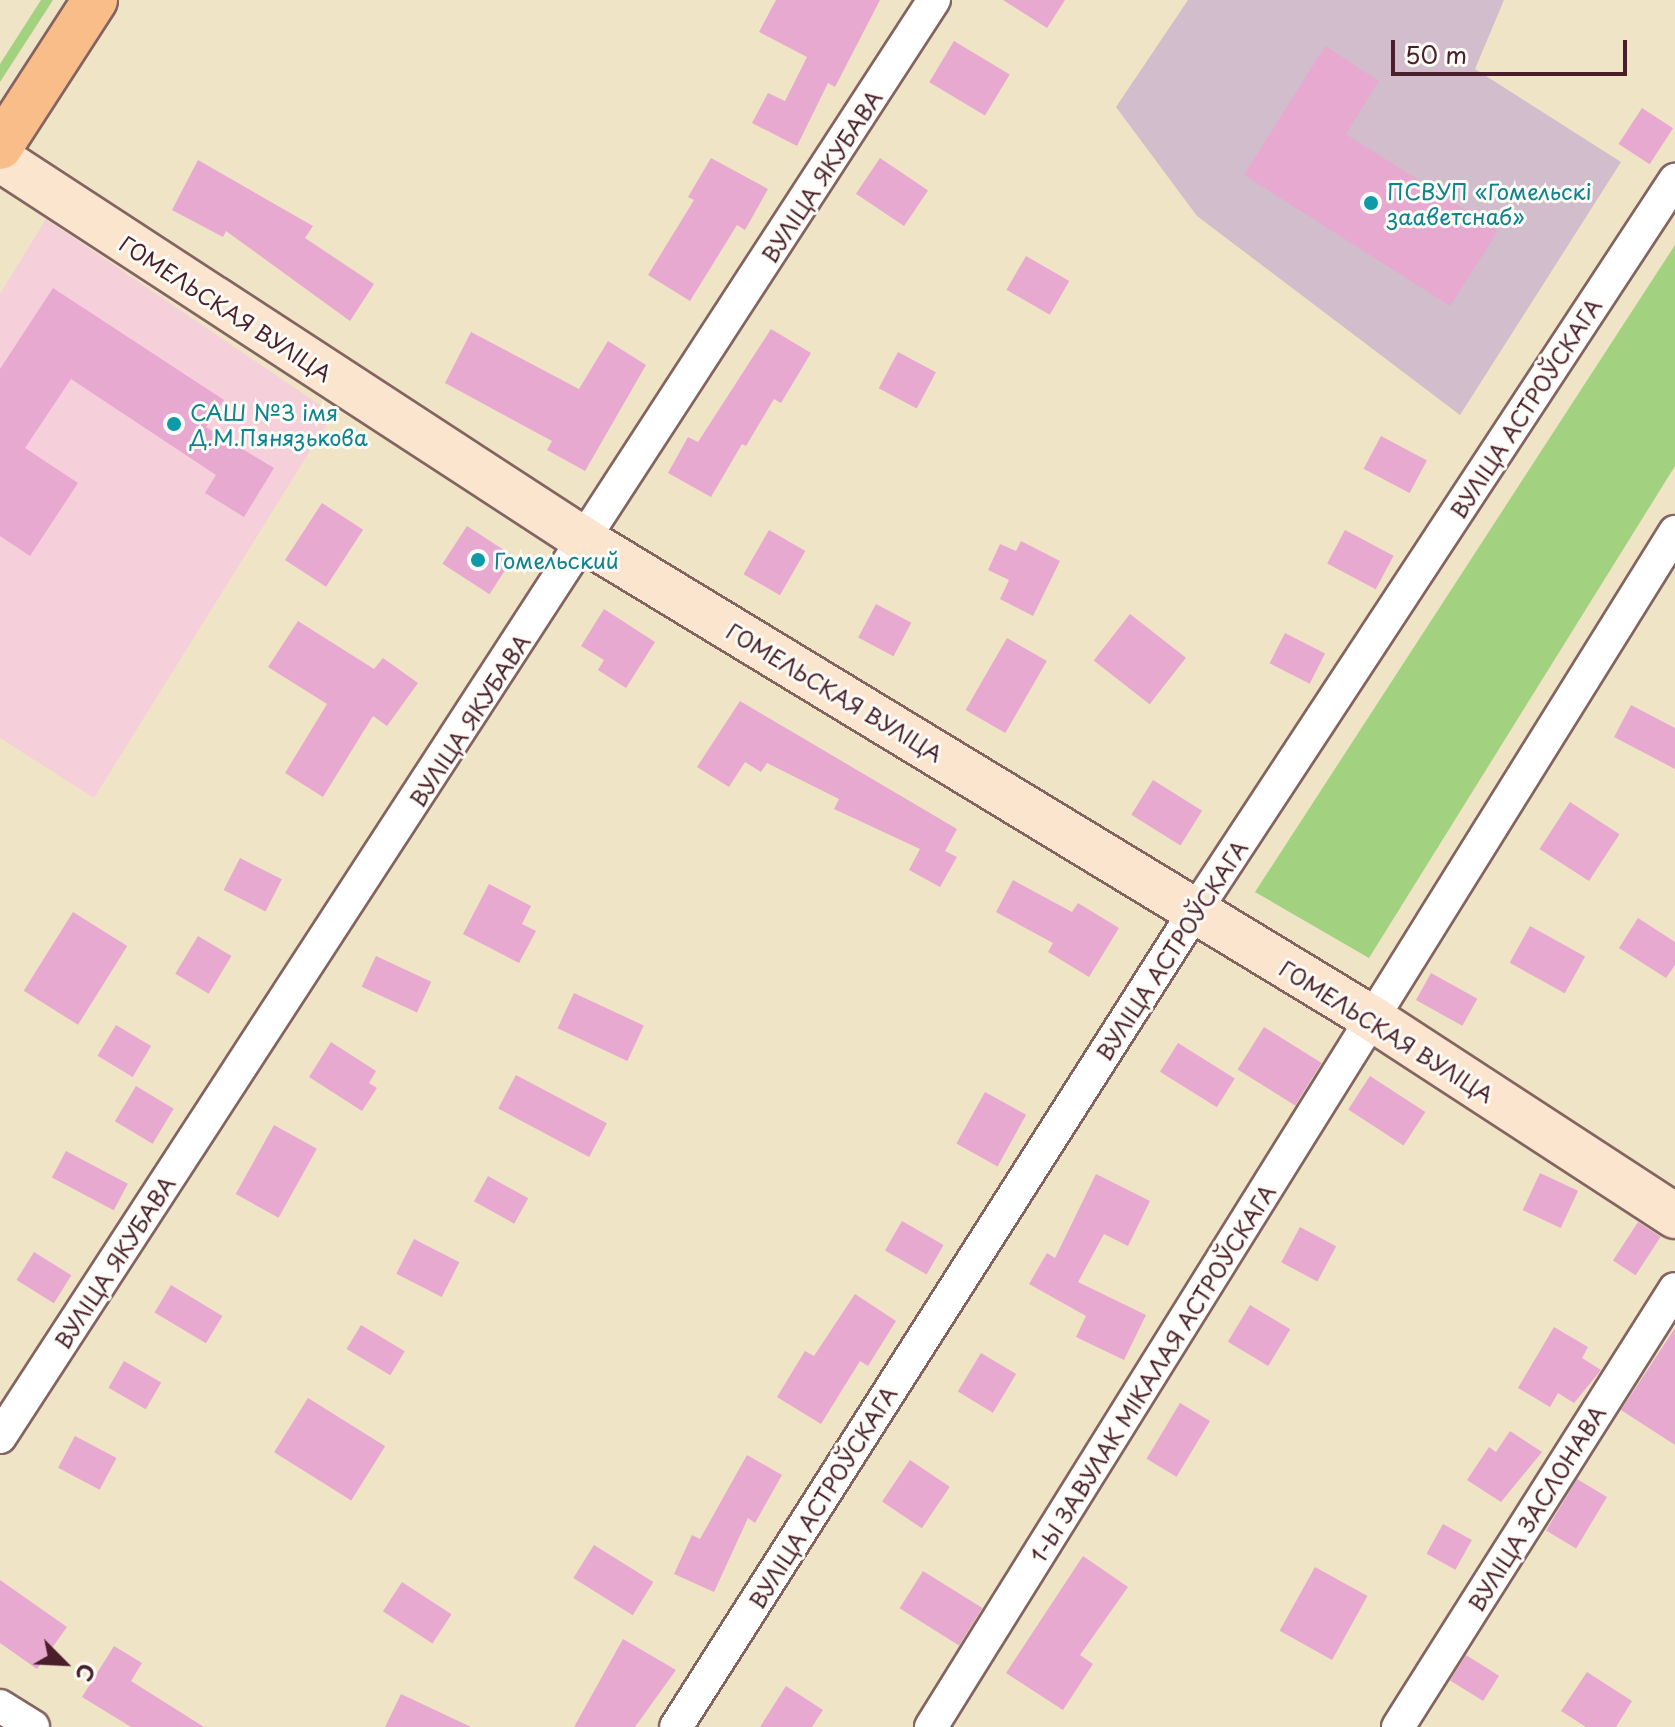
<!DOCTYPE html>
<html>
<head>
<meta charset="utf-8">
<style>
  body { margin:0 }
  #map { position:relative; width:1675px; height:1727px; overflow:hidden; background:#efe4c6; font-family:"Playpen Sans",sans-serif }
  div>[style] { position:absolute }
  .built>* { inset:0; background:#f5cfda }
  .industrial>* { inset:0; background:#d1bdcb }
  .green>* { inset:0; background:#a2d17f }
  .building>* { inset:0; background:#e8a9d0; transform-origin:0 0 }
  .roads { filter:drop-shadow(2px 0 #846461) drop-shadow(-2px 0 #846461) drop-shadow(0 2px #846461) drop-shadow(0 -2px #846461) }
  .street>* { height:32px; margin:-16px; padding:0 16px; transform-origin:16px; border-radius:16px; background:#fff }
  .secondary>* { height:44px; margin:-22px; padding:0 22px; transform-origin:22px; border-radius:22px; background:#fce5cf }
  .primary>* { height:44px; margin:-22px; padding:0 22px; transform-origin:22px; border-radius:22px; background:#f8bd88 }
  .dots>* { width:22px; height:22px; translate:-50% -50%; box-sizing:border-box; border:4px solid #fdfcf7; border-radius:50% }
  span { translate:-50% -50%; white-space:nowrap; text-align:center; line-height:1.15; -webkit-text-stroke:6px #fdfcf7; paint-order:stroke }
  .street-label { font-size:22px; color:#4a1f2b }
  .culture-label { font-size:22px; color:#0d838f }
  .left { translate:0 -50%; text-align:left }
  .north { position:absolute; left:24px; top:1623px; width:80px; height:80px; -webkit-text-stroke:6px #fdfcf7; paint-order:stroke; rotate:114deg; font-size:22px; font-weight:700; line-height:32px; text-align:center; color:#4a1f2b }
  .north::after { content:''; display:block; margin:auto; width:28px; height:36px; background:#4a1f2b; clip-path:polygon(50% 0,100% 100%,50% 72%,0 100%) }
  .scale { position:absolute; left:1391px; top:40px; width:236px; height:36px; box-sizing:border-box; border:4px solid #4a1f2b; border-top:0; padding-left:10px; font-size:24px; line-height:28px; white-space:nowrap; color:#4a1f2b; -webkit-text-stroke:6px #fdfcf7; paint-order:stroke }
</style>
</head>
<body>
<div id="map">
  <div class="built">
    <div style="clip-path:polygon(46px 219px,333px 414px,94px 798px,0 738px,0 294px)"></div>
  </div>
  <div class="industrial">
    <div style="clip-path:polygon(1188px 0,1504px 0,1475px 69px,1621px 162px,1460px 415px,1197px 216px,1116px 107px)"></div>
  </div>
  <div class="green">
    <div style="clip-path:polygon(41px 0,53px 0,0 82px,0 64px)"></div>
    <div style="clip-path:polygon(1675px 245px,1675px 466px,1369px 958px,1255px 892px)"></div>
  </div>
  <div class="building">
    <div style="clip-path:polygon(776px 0,880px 0,835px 87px,828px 83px,797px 146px,752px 123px,768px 93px,785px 101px,807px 57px,759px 32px)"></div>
    <div style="clip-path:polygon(1003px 0,1065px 0,1047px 28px)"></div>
    <div style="left:954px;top:41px;width:65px;height:48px;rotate:31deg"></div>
    <div style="clip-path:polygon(1325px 46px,1379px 81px,1346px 134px,1498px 231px,1450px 306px,1244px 175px)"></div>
    <div style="left:1642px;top:108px;width:37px;height:43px;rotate:33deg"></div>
    <div style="clip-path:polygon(711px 158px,768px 189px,745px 230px,737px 225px,690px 301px,648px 275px,694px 200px,688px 197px)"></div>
    <div style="left:880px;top:158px;width:58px;height:43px;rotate:34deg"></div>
    <div style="clip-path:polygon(198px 160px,313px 226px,305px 238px,374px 284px,350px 321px,226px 231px,223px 237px,172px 210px)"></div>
    <div style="left:1026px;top:256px;width:50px;height:39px;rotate:30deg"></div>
    <div style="clip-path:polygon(53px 288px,224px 400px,206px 427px,274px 468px,244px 517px,205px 493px,216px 475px,71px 379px,25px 448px,78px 483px,30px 556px,0 536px,0 369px)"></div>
    <div style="clip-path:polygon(771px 329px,811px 353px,781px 403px,774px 399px,746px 446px,742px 444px,711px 497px,668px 473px,688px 437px,698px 442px)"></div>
    <div style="clip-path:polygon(471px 332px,579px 389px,608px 341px,646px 365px,585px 471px,547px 450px,552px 441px,445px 383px)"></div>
    <div style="left:898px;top:352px;width:43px;height:41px;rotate:28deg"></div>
    <div style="left:1381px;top:436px;width:52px;height:37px;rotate:28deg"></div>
    <div style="left:322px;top:503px;width:49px;height:68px;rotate:33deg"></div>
    <div style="left:467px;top:526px;width:56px;height:45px;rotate:33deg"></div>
    <div style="left:769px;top:530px;width:42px;height:51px;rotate:30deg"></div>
    <div style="left:1345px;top:530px;width:55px;height:38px;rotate:28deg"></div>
    <div style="clip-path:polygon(1021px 541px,1060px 561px,1033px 616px,1000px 599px,1009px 580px,988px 570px,1000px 544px,1016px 551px)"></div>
    <div style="left:876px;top:604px;width:40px;height:38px;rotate:28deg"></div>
    <div style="clip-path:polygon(604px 609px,655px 642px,626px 688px,598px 670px,604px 660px,581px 646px)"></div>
    <div style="left:1130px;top:614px;width:71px;height:59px;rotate:38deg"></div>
    <div style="clip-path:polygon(298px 621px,374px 669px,383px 658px,418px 683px,387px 726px,373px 716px,323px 797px,285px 773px,327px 704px,268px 667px)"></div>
    <div style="left:1285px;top:633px;width:45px;height:34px;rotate:27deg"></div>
    <div style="left:1007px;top:638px;width:46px;height:83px;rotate:30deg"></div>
    <div style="clip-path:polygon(740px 701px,957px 829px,945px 851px,957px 857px,940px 887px,909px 870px,920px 849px,834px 809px,839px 799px,767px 763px,761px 772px,745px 762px,729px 787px,697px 767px)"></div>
    <div style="clip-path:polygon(1631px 705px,1675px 728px,1675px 769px,1614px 737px)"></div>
    <div style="left:1153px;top:780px;width:58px;height:41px;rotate:32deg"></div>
    <div style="left:1570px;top:802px;width:59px;height:56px;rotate:33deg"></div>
    <div style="left:240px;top:858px;width:47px;height:36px;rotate:27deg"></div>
    <div style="clip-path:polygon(1013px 880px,1072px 912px,1078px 903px,1119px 928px,1089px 977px,1048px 952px,1053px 943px,996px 912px)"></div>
    <div style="clip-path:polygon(489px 884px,531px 906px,522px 924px,536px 931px,519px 963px,463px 934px)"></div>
    <div style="left:73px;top:912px;width:64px;height:93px;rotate:32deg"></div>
    <div style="clip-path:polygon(1638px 918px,1675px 942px,1675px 965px,1666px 978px,1619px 948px)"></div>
    <div style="left:1530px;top:926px;width:63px;height:42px;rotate:29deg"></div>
    <div style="left:198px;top:936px;width:39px;height:44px;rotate:31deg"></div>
    <div style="left:376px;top:956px;width:61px;height:34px;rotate:25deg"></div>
    <div style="left:1431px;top:973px;width:53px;height:31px;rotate:29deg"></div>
    <div style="left:574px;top:993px;width:77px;height:39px;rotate:25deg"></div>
    <div style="left:116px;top:1025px;width:41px;height:36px;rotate:31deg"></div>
    <div style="left:1264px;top:1027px;width:68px;height:50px;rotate:32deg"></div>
    <div style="clip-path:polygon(331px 1042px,376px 1071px,369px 1083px,377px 1088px,362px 1111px,309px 1077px)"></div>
    <div style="left:1178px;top:1043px;width:67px;height:34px;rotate:32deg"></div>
    <div style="left:516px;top:1075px;width:103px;height:38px;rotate:28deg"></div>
    <div style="left:1370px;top:1076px;width:66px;height:40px;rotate:33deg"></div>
    <div style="left:136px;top:1086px;width:44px;height:41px;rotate:31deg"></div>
    <div style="left:985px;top:1092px;width:47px;height:59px;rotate:29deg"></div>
    <div style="left:274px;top:1125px;width:49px;height:79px;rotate:29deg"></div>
    <div style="left:66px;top:1151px;width:70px;height:30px;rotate:28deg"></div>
    <div style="left:1540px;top:1173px;width:42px;height:41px;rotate:25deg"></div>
    <div style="clip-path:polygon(1096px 1174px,1150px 1201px,1128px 1246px,1104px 1234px,1078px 1282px,1146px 1315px,1124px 1360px,1076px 1337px,1086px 1316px,1029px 1284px,1047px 1253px,1055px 1258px)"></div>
    <div style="left:488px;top:1176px;width:46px;height:29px;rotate:29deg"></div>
    <div style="left:902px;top:1221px;width:48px;height:34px;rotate:30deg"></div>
    <div style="left:1638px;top:1222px;width:27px;height:46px;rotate:33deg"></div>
    <div style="left:1300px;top:1227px;width:41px;height:40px;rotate:28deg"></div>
    <div style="left:414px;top:1239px;width:51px;height:39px;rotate:27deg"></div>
    <div style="left:34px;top:1252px;width:44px;height:33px;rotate:32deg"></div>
    <div style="left:171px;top:1285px;width:60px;height:32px;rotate:31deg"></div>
    <div style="clip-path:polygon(855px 1294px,896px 1321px,868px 1366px,860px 1361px,821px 1424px,777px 1397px,805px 1351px,814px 1356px)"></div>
    <div style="left:1250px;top:1305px;width:47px;height:43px;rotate:31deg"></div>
    <div style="left:361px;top:1325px;width:51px;height:28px;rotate:31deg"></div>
    <div style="clip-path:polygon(1554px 1327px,1588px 1347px,1582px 1358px,1601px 1370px,1574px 1403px,1558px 1393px,1550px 1407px,1518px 1388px)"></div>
    <div style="clip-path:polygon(1675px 1328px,1675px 1445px,1621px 1410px)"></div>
    <div style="left:981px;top:1353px;width:41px;height:45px;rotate:31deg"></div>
    <div style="left:124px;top:1361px;width:43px;height:31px;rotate:30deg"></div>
    <div style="left:308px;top:1398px;width:91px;height:64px;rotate:32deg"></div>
    <div style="left:1180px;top:1403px;width:35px;height:65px;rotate:31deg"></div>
    <div style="clip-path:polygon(1510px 1431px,1542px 1452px,1501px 1502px,1467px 1480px,1489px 1447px,1496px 1452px)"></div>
    <div style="left:75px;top:1436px;width:47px;height:36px;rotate:28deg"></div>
    <div style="clip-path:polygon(747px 1455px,782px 1475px,755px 1523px,748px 1518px,714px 1592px,674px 1574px,692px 1535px,700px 1539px)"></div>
    <div style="left:910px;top:1460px;width:48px;height:50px;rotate:34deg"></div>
    <div style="left:1577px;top:1479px;width:35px;height:60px;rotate:31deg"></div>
    <div style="left:1443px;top:1524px;width:33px;height:34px;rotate:29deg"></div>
    <div style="left:594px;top:1545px;width:70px;height:39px;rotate:32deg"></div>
    <div style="clip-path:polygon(1083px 1556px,1128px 1587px,1080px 1655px,1093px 1664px,1063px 1710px,1006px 1673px)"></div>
    <div style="left:1315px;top:1567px;width:60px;height:73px;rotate:29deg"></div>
    <div style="left:923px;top:1571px;width:70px;height:44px;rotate:32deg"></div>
    <div style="clip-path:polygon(0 1580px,67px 1627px,37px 1669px,0 1643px)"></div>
    <div style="left:402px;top:1582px;width:59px;height:35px;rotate:33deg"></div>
    <div style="clip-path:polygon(623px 1639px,676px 1670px,635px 1727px,574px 1727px)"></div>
    <div style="clip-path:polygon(114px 1646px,142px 1663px,131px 1681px,204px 1727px,131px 1727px,82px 1697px)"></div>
    <div style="left:1466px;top:1655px;width:39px;height:30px;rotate:32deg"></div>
    <div style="clip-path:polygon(1587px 1672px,1632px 1701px,1616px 1727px,1586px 1727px,1561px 1711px)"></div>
    <div style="clip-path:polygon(786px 1686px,823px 1710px,812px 1727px,760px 1727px)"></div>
    <div style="clip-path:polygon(401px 1694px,471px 1727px,385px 1727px)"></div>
  </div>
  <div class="roads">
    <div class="street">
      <div style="left:0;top:1437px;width:1714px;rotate:-56.98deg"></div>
      <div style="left:0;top:1706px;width:39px;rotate:32deg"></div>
      <div style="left:676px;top:1727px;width:967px;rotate:-57.54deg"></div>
      <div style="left:1195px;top:911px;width:875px;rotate:-56.71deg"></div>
      <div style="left:931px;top:1727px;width:1408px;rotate:-58.09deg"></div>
      <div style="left:1398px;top:1727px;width:518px;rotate:-57.69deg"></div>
    </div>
    <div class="secondary">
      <div style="left:0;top:159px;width:700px;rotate:33.1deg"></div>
      <div style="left:586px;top:541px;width:921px;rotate:31.27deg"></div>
      <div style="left:1373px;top:1019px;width:361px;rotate:33.1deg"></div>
    </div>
    <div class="primary">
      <div style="left:0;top:147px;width:175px;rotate:-57.1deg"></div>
    </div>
  </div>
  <div class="dots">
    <div style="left:1371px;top:203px;background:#0f9aa8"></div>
    <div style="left:174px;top:424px;background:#0f9aa8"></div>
    <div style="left:478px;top:560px;background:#0f9aa8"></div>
  </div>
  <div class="street-label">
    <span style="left:821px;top:176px;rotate:-57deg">ВУЛІЦА ЯКУБАВА</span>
    <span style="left:226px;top:308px;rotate:33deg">ГОМЕЛЬСКАЯ ВУЛІЦА</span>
    <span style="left:1525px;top:408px;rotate:-57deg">ВУЛІЦА АСТРОЎСКАГА</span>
    <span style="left:835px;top:692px;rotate:31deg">ГОМЕЛЬСКАЯ ВУЛІЦА</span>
    <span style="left:469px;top:720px;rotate:-57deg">ВУЛІЦА ЯКУБАВА</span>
    <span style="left:1171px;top:950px;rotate:-57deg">ВУЛІЦА АСТРОЎСКАГА</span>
    <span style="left:1387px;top:1031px;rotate:32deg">ГОМЕЛЬСКАЯ ВУЛІЦА</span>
    <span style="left:114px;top:1262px;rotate:-57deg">ВУЛІЦА ЯКУБАВА</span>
    <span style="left:1152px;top:1373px;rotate:-58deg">1-Ы ЗАВУЛАК МІКАЛАЯ АСТРОЎСКАГА</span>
    <span style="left:822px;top:1497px;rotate:-58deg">ВУЛІЦА АСТРОЎСКАГА</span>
    <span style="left:1536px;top:1508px;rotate:-58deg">ВУЛІЦА ЗАСЛОНАВА</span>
  </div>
  <div class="culture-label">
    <span class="left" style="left:1387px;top:203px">ПСВУП «Гомельскі<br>зааветснаб»</span>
    <span class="left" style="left:190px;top:424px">САШ №3 імя<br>Д.М.Пянязькова</span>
    <span class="left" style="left:494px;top:560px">Гомельский</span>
  </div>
  <div class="north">С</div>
  <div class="scale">50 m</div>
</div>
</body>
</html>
